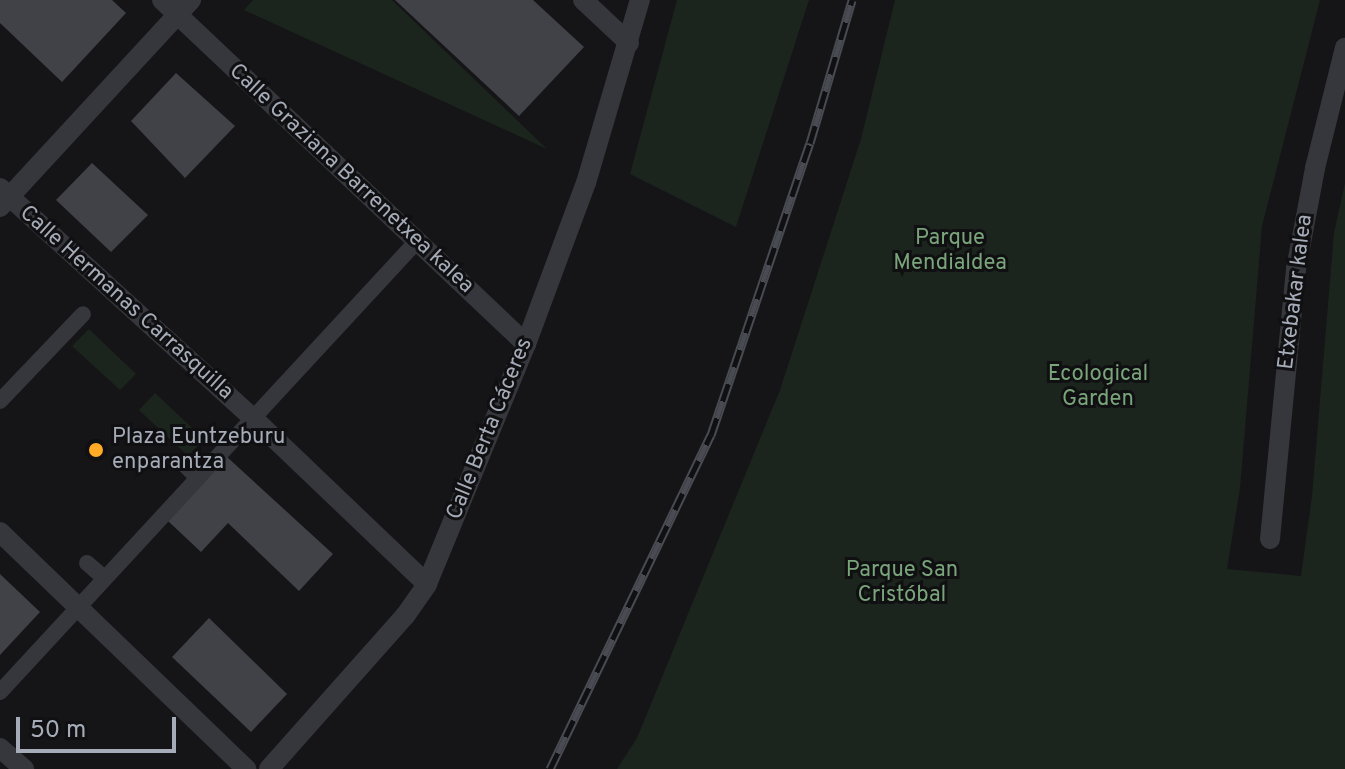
<!DOCTYPE html>
<meta charset="utf-8">
<style>
body{margin:0}
#map{position:relative;width:1345px;height:769px;overflow:hidden;background:#151517;font-family:Overpass,sans-serif}
div>[style]{position:absolute}
.green>*{inset:0;background:#1c251d}
.building>*{inset:0;background:#414247}
.pedestrian>*{height:16px;margin:-8px;padding:0 8px;transform-origin:8px;border-radius:8px;background:#35373c}
.minor>*{height:20px;margin:-10px;padding:0 10px;transform-origin:10px;border-radius:10px;background:#35373c}
.rail>*{height:9px;margin-top:-4.5px;transform-origin:0;background:repeating-linear-gradient(90deg,#101012 0 18px,#484b52 0 36px);box-sizing:border-box;border-block:2px solid #484b52}
.dots>*{width:22px;height:22px;translate:-50% -50%;box-sizing:border-box;border:4px solid #101012;border-radius:50%}
span{translate:-50% -50%;white-space:nowrap;text-align:center;line-height:1.15;-webkit-text-stroke:6px #101012;paint-order:stroke}
.street-label{font-size:22px;color:#a5acb8}
.park-label{font-size:22px;color:#7aa57b}
.poi-label{font-size:22px;color:#a5acb8}
.left{translate:0 -50%;text-align:left}
.scale{position:absolute;left:16px;top:717px;width:160px;height:36px;box-sizing:border-box;border:4px solid #a5acb8;border-top:0;padding-left:10px;font-size:24px;line-height:28px;white-space:nowrap;color:#a5acb8;-webkit-text-stroke:6px #101012;paint-order:stroke}
</style>
<div id="map">
<div class="green">
<div style="clip-path:polygon(253px 0,392px 0,547px 149px,244px 10px)"></div>
<div style="clip-path:polygon(677px 0,809px 0,736px 227px,630px 174px)"></div>
<div style="clip-path:polygon(895px 0,1320px 0,1262px 226px,1240px 488px,1227px 569px,1301px 576px,1312px 496px,1334px 233px,1345px 183px,1345px 769px,617px 769px,637px 738px,780px 390px,861px 139px)"></div>
<div style="clip-path:polygon(89px 329px,136px 374px,120px 390px,72px 346px)"></div>
<div style="clip-path:polygon(155px 393px,204px 439px,188px 456px,139px 410px)"></div>
</div>
<div class="building">
<div style="clip-path:polygon(0 0,112px 0,126px 13px,62px 82px,0 23px)"></div>
<div style="clip-path:polygon(395px 0,533px 0,584px 47px,519px 116px)"></div>
<div style="clip-path:polygon(176px 73px,235px 126px,185px 178px,131px 121px)"></div>
<div style="clip-path:polygon(92px 163px,148px 215px,111px 252px,56px 200px)"></div>
<div style="clip-path:polygon(227px 457px,333px 554px,299px 591px,228px 523px,201px 552px,168px 521px)"></div>
<div style="clip-path:polygon(0 574px,40px 612px,0 655px)"></div>
<div style="clip-path:polygon(209px 618px,287px 694px,251px 732px,172px 657px)"></div>
</div>
<div class="pedestrian">
<div style="left:0;top:401px;width:120px;rotate:-46.3deg"></div>
<div style="left:182px;top:462px;width:21px;rotate:45deg"></div>
<div style="left:87px;top:563px;width:23px;rotate:41deg"></div>
<div style="left:0;top:692px;width:614px;rotate:-47.24deg"></div>
</div>
<div class="minor">
<div style="left:162px;top:0;width:501px;rotate:43.38deg"></div>
<div style="left:583px;top:0;width:63px;rotate:43.1deg"></div>
<div style="left:0;top:188px;width:342px;rotate:42.3deg"></div>
<div style="left:253px;top:418px;width:240px;rotate:43.7deg"></div>
<div style="left:0;top:207px;width:282px;rotate:-47.3deg"></div>
<div style="left:0;top:532px;width:342px;rotate:43.9deg"></div>
<div style="left:1270px;top:539px;width:271px;rotate:-84.5deg"></div>
<div style="left:1296px;top:269px;width:103px;rotate:-79.3deg"></div>
<div style="left:1315px;top:168px;width:124px;rotate:-76deg"></div>
<div style="left:0;top:748px;width:32px;rotate:41deg"></div>
<div style="left:269px;top:769px;width:205px;rotate:-48.4deg"></div>
<div style="left:405px;top:616px;width:39px;rotate:-55deg"></div>
<div style="left:427px;top:584px;width:260px;rotate:-67.6deg"></div>
<div style="left:526px;top:344px;width:172px;rotate:-69.6deg"></div>
<div style="left:586px;top:183px;width:191px;rotate:-73.6deg"></div>
</div>
<div class="rail">
<div style="left:550px;top:769px;width:371px;rotate:-64.3deg"></div>
<div style="left:711px;top:435px;width:308px;rotate:-71.3deg"></div>
<div style="left:810px;top:143px;width:149px;rotate:-73.6deg"></div>
</div>
<div class="dots">
<div style="left:96px;top:450px;background:#ffab25"></div>
</div>
<div class="street-label">
<span style="left:351px;top:179px;rotate:43deg">Calle Graziana Barrenetxea kalea</span>
<span style="left:1296px;top:292px;rotate:-83deg">Etxebakar kalea</span>
<span style="left:126px;top:303px;rotate:42deg">Calle Hermanas Carrasquilla</span>
<span style="left:490px;top:429px;rotate:-68deg">Calle Berta Cáceres</span>
</div>
<div class="park-label">
<span style="left:950px;top:251px">Parque<br>Mendialdea</span>
<span style="left:1098px;top:387px">Ecological<br>Garden</span>
<span style="left:902px;top:583px">Parque San<br>Cristóbal</span>
</div>
<div class="poi-label">
<span class="left" style="left:112px;top:450px">Plaza Euntzeburu<br>enparantza</span>
</div>
<div class="scale">50 m</div>
</div>
